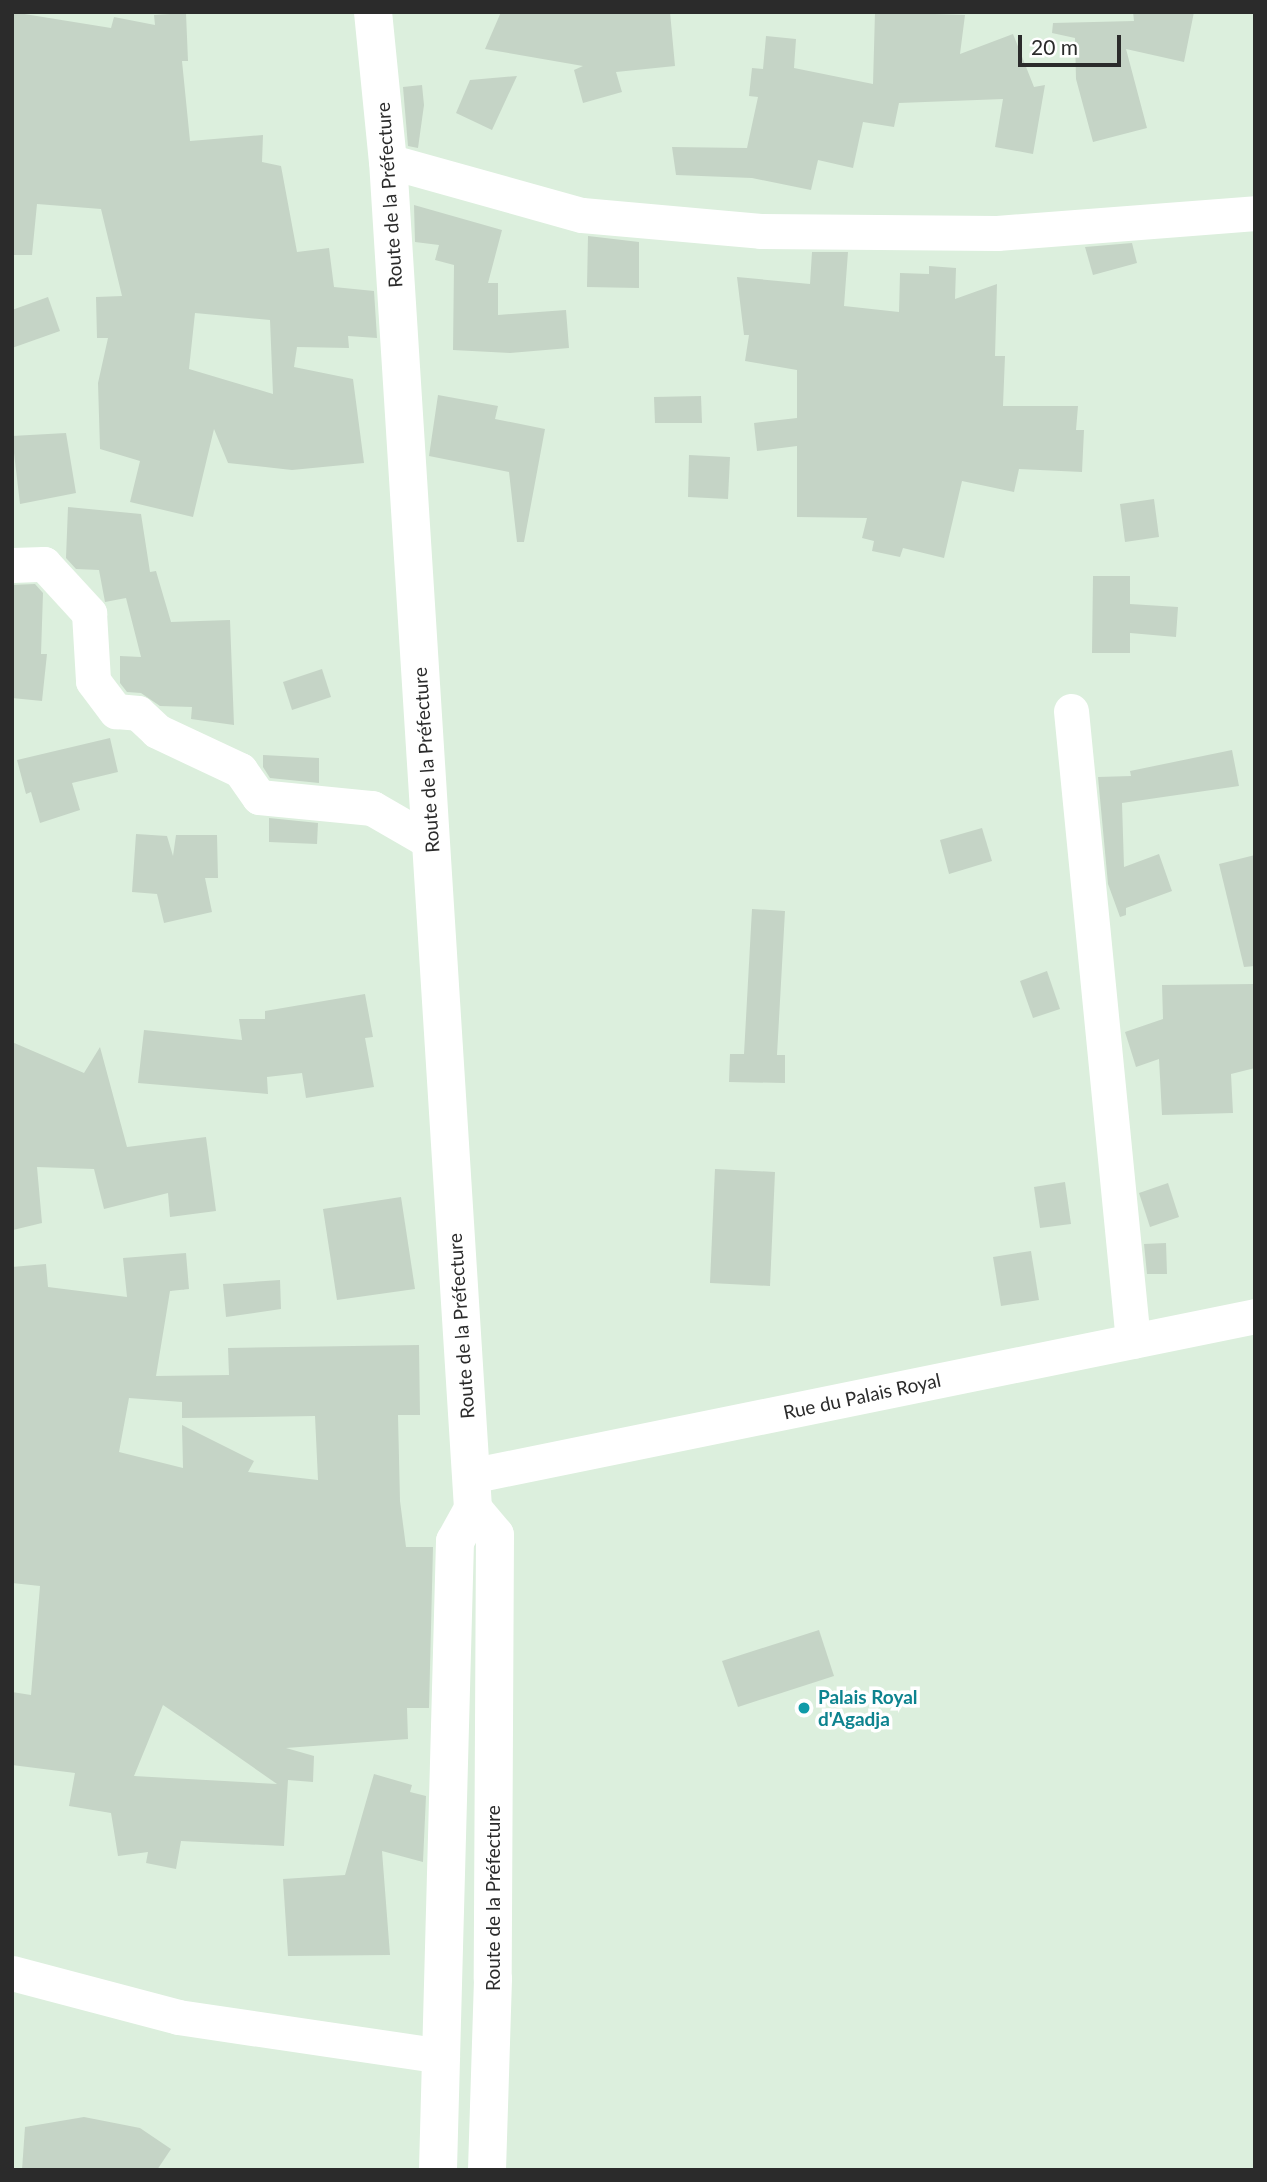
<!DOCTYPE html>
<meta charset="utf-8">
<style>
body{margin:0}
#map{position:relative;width:1267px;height:2182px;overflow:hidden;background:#dcefdd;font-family:Lato,sans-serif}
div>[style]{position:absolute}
.building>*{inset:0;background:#c5d4c6}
.minor>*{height:35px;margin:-17.5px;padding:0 17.5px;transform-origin:17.5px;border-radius:17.5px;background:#fff}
.tertiary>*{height:38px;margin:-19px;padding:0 19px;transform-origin:19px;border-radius:19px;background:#fff}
.dots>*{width:19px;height:19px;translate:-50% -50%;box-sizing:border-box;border:4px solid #fff;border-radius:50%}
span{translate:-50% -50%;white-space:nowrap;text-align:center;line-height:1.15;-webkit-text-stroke:7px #fff;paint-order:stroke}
.street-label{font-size:19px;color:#2b2b2b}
.culture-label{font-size:19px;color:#0d838f;font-weight:700}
.left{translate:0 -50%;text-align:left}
.frame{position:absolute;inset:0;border:14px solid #2b2b2b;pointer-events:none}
.scale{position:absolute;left:1018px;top:35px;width:103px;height:32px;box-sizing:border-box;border:4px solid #2b2b2b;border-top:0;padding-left:9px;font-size:21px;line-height:24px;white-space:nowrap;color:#2b2b2b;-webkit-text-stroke:5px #fff;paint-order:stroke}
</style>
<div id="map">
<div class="building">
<div style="clip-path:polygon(evenodd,12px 12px,111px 28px,114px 17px,155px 25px,154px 15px,186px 13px,188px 61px,182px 61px,190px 141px,263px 135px,262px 162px,281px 166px,297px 252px,329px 248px,334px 287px,374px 291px,377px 338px,348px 336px,349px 348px,297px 347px,294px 367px,353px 379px,364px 463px,292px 470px,228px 463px,214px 429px,193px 517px,130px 502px,140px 461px,100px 449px,98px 383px,108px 338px,97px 338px,96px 297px,122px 296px,101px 209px,37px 204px,32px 255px,12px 255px,12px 12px,195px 313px,270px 320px,273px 394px,189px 369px,195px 313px)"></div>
<div style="clip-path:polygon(501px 12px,670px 12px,675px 66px,616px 72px,622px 92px,583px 103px,574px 70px,583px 66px,485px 49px)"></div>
<div style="clip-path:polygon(875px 12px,965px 15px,960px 54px,1013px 34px,1034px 87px,1045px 85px,1033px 154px,995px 147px,1003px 99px,899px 103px,894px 127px,863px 122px,853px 168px,818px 160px,811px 190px,752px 178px,676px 175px,672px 147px,747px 148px,758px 97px,749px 96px,752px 68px,763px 69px,766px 36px,796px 39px,794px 68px,873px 84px)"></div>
<div style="clip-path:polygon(1133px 12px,1194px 12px,1184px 62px,1126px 49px,1147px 128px,1093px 142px,1076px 79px,1075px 38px,1052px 33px,1053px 23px,1134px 21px)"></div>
<div style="clip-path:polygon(517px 76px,492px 130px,456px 113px,470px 80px)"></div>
<div style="clip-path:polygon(422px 85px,424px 105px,418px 148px,408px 146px,403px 87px)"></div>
<div style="clip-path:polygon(414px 205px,502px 230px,488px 283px,498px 283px,498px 315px,566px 310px,569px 348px,510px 353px,453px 350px,454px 265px,435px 260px,439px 245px,415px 242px)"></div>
<div style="clip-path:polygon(588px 236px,639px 242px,639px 288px,587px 287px)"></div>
<div style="clip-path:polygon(1132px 243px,1137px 263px,1093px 275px,1085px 247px)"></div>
<div style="clip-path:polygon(812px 252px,848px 252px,844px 306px,899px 312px,900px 273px,929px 274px,929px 266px,956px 268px,955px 299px,997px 284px,995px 356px,1005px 356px,1003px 406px,1078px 406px,1076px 430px,1084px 430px,1082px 472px,1019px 469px,1014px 492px,962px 481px,944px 558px,903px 548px,900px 557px,872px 551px,874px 541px,862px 538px,867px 518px,797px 517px,797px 446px,757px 451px,754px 423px,797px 418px,797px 370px,745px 361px,749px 335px,744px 335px,737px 277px,810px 284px)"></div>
<div style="clip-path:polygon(48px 297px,60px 331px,12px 348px,12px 310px)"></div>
<div style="clip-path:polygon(438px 395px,498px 406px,495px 419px,545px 429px,524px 542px,517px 542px,509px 472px,429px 456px)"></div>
<div style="clip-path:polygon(701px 396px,702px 423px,655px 423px,654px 397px)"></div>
<div style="clip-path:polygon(66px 433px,76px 493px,20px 504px,12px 436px)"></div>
<div style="clip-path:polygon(689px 455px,730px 457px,728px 499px,688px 497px)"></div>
<div style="clip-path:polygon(1154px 499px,1159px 537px,1125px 542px,1120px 504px)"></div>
<div style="clip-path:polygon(68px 507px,141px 514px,150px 572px,156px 571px,171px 622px,230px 620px,234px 725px,191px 719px,192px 707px,160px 706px,141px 693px,127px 692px,120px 683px,120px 656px,141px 657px,126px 598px,105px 602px,99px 570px,76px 569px,66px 558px)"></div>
<div style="clip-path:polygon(1093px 576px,1130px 576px,1130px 604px,1178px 607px,1176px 637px,1130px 633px,1130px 653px,1092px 653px)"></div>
<div style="clip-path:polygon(35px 584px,43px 593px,41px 654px,47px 654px,42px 701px,12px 698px,12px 585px)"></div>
<div style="clip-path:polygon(322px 669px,331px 697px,292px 710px,283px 682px)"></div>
<div style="clip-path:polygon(110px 738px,118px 772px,72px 783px,80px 810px,40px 823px,31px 792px,26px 794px,17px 760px)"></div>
<div style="clip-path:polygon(1232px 750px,1239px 786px,1122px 803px,1124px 867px,1159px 854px,1172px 891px,1126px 908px,1126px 915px,1120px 917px,1108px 884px,1098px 777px,1131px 776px,1130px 771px)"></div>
<div style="clip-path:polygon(263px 755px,319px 758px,319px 783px,270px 778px,263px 767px)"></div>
<div style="clip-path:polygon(269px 818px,318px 823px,317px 844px,269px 842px)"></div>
<div style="clip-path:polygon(982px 828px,992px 861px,949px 874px,940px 840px)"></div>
<div style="clip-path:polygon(136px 834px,167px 836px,173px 856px,176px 835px,217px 835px,218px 878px,205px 878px,212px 912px,164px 923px,157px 894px,132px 892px)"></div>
<div style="clip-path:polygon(1255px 855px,1255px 966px,1244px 967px,1219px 864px)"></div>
<div style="clip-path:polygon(752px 909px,785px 911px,777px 1055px,785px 1055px,785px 1083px,729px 1082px,730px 1054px,744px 1054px)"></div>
<div style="clip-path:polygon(1047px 971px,1060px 1009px,1033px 1018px,1020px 981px)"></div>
<div style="clip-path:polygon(1255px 984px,1255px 1068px,1231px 1074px,1233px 1113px,1162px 1115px,1159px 1059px,1136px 1067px,1125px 1032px,1163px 1019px,1162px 985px)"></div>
<div style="clip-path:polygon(365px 994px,373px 1037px,365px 1038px,374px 1087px,306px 1098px,302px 1073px,267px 1077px,268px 1094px,138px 1083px,144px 1030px,242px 1040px,239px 1019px,265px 1019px,265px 1011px)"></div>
<div style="clip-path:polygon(12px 1042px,84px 1073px,100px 1047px,127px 1147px,206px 1137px,216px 1211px,170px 1217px,168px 1193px,104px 1209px,94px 1169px,37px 1167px,42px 1223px,13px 1230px)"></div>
<div style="clip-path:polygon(715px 1169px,775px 1172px,770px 1286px,710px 1283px)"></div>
<div style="clip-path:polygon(1065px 1182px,1071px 1224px,1040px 1228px,1034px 1187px)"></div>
<div style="clip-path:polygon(1168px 1183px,1179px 1217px,1150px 1227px,1139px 1193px)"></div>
<div style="clip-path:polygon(401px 1197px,415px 1289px,337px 1300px,323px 1209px)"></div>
<div style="clip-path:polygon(1166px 1243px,1167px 1274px,1147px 1274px,1144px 1244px)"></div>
<div style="clip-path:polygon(1031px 1251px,1039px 1300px,1001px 1306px,993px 1257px)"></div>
<div style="clip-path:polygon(evenodd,186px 1253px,189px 1289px,170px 1291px,156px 1376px,229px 1375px,228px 1348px,419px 1345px,420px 1415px,398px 1415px,400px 1501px,406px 1547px,433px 1547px,429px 1708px,407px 1708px,408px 1739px,286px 1748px,314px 1756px,313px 1782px,288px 1780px,284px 1846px,181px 1841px,176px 1869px,146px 1863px,148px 1852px,118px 1856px,111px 1813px,69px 1806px,75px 1773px,12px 1765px,12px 1692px,31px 1695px,40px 1586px,12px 1583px,12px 1267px,46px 1264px,48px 1287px,127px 1297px,123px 1258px,186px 1253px,129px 1398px,182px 1402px,182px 1418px,315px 1416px,318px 1480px,248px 1472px,254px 1461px,182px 1425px,183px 1468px,119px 1452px,129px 1398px,186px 1253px,163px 1705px,194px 1726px,277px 1784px,134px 1776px,163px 1705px)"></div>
<div style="clip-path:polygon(280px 1280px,281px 1309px,226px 1317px,223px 1284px)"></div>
<div style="clip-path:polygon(819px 1630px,834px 1676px,738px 1707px,722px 1661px)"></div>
<div style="clip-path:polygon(374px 1774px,412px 1785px,410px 1792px,426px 1796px,423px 1862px,382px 1851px,390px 1955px,288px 1956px,283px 1879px,345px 1875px)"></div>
<div style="clip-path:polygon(84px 2117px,140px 2128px,171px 2149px,157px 2170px,22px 2170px,25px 2127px)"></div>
</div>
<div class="minor">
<div style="left:388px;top:161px;width:201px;rotate:15.6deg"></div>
<div style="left:582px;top:215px;width:179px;rotate:5.1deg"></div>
<div style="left:760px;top:231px;width:237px;rotate:0.5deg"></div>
<div style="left:997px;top:233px;width:259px;rotate:-4.4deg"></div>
<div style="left:12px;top:565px;width:32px;rotate:-2deg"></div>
<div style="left:44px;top:564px;width:67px;rotate:47.4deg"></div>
<div style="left:89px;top:613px;width:68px;rotate:86.6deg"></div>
<div style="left:93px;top:681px;width:38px;rotate:53deg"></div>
<div style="left:116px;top:711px;width:22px;rotate:5deg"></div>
<div style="left:138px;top:713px;width:26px;rotate:43deg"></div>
<div style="left:157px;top:731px;width:92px;rotate:25.2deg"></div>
<div style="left:240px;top:770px;width:33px;rotate:55deg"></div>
<div style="left:259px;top:797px;width:114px;rotate:5.6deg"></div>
<div style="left:372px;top:808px;width:68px;rotate:30deg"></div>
<div style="left:1071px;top:711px;width:633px;rotate:84.38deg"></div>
<div style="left:470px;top:1476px;width:801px;rotate:-11.52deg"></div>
<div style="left:12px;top:1973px;width:172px;rotate:14.8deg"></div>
<div style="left:178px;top:2017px;width:267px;rotate:8.4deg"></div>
</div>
<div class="tertiary">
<div style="left:373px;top:12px;width:150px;rotate:84.3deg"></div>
<div style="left:388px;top:161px;width:1351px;rotate:86.39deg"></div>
<div style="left:473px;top:1509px;width:37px;rotate:119deg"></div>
<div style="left:455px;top:1541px;width:629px;rotate:91.55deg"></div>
<div style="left:473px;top:1509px;width:34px;rotate:50deg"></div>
<div style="left:495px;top:1535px;width:444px;rotate:90.3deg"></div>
<div style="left:493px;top:1979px;width:191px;rotate:91.8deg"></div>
</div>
<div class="dots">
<div style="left:804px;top:1708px;background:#0f9aa8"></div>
</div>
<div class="street-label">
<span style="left:389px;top:195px;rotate:-94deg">Route de la Préfecture</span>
<span style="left:426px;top:760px;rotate:-94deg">Route de la Préfecture</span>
<span style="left:461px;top:1326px;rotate:-94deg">Route de la Préfecture</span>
<span style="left:862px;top:1396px;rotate:-12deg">Rue du Palais Royal</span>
<span style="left:493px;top:1898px;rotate:-90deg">Route de la Préfecture</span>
</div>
<div class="culture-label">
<span class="left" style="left:818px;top:1708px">Palais Royal<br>d'Agadja</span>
</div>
<div class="frame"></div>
<div class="scale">20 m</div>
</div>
